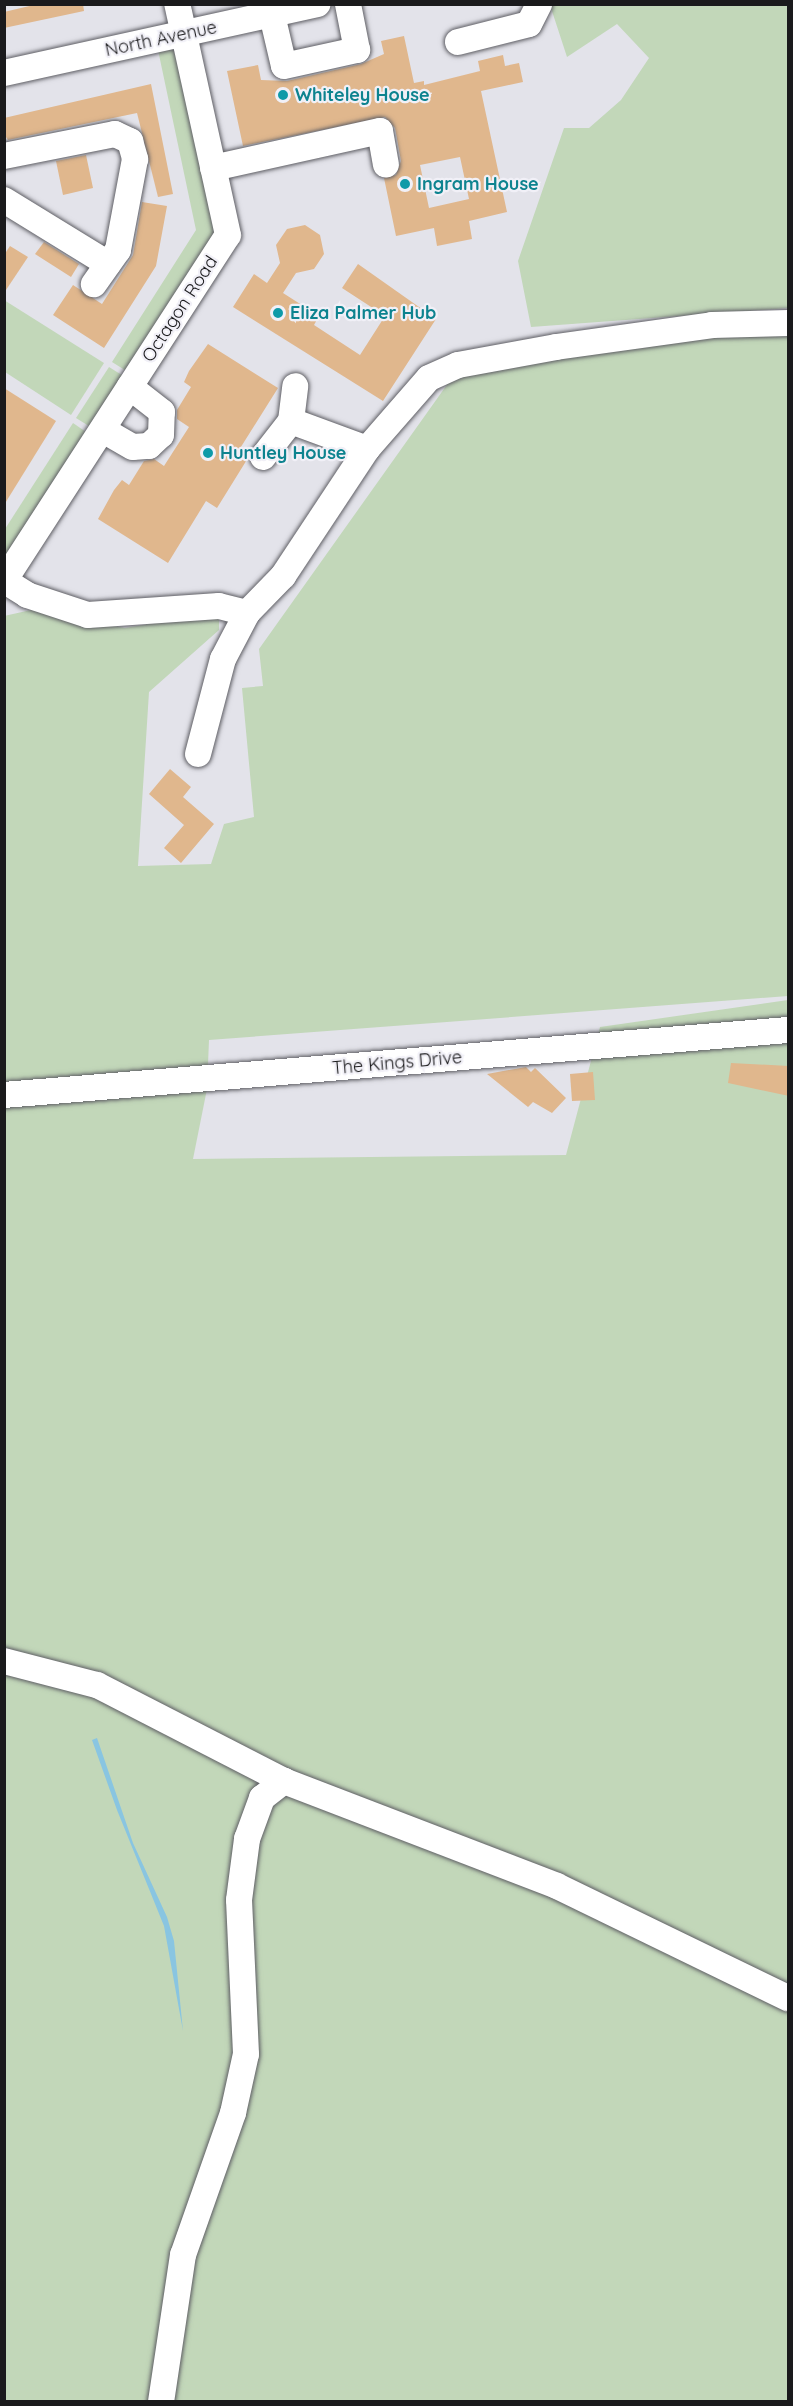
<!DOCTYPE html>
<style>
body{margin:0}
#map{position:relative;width:793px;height:2406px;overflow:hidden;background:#e3e3ea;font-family:Quicksand,sans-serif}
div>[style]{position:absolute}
.green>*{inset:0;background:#c2d7b9}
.water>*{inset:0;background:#89c5e1}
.building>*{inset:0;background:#e0b78d}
.roads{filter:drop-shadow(0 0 2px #5e5e64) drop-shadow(0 0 2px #5e5e64)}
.minor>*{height:26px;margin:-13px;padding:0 13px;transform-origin:13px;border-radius:13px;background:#fff}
.dots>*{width:16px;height:16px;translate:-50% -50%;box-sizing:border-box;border:3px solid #f1f0f7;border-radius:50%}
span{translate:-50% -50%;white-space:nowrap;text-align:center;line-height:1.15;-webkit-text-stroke:4.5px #f1f0f7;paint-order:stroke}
.street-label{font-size:18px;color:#1a1a1c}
.culture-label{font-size:18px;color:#0d838f;font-weight:700}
.left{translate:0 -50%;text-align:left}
.frame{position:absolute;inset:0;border:6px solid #1a1a1c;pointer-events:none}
</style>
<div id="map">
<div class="green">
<div style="clip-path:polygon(550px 5px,788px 5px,788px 308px,531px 327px,518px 261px,564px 128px,589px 128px,621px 100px,649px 58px,617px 24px,567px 57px)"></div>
<div style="clip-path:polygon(173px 47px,218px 232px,128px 372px,112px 362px,196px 230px,158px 50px)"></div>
<div style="clip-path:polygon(4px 300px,104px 363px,71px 415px,5px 372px)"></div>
<div style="clip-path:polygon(788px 333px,788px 996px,209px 1040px,207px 1089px,193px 1159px,566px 1155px,600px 1027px,788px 1000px,788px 2401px,5px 2401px,4px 616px,31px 610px,125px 628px,208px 614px,219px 618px,219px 630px,149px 692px,138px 866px,211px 864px,224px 824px,254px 817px,242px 688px,263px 686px,259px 649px,456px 372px,705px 336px)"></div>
<div style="clip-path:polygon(109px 367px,125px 377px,92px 428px,76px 418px)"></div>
<div style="clip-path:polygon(73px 423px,89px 434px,5px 567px,5px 529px)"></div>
</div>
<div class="water">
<div style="clip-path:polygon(97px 1738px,133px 1843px,167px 1917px,174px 1941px,183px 2031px,164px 1926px,117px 1810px,92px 1740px)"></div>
</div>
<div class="building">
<div style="clip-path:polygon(38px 4px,83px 4px,84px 11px,4px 28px,4px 12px)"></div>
<div style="clip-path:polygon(evenodd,404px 36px,414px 83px,424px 81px,424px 85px,480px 71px,478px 61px,503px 55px,505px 66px,519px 63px,523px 82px,481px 91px,507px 212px,469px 221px,472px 239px,437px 246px,434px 228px,396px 236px,384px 178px,396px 175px,401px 161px,395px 128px,385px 117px,243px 146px,227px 71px,258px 65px,261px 80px,287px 81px,361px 64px,384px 54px,381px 41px,404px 36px,460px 157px,469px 199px,429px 208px,420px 165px,460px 157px)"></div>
<div style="clip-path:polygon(151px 84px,173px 194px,158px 197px,137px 113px,8px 140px,4px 134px,4px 118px)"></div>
<div style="clip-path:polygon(86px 155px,93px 188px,63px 195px,56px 161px)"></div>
<div style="clip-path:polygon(142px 202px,167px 206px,156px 266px,104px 348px,53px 315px,73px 285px,102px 304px,133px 255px)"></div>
<div style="clip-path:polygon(305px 225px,320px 235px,324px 254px,314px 269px,296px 273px,283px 293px,319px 316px,314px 325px,360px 355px,385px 316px,342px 288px,358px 264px,436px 319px,383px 401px,233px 307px,254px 274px,267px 283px,280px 263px,276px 245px,287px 229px)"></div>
<div style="clip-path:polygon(44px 242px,79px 264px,71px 277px,35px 254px)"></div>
<div style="clip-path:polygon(10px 246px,28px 257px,4px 293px,4px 255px)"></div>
<div style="clip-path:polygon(208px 344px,278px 388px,239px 450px,248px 458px,217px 508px,206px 501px,168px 563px,98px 519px,114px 490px,122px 480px,129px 485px,144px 461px,154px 459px,164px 466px,189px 427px,177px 419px,177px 410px,191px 387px,184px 382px,189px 371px)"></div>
<div style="clip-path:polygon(4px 388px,56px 421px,4px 505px)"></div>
<div style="clip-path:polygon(170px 769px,191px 787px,183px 797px,214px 824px,181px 863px,164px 848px,184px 825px,149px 794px)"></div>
<div style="clip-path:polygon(731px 1063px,789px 1066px,789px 1096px,728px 1083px)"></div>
<div style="clip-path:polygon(526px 1067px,531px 1072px,535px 1068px,566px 1098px,552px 1113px,533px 1102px,528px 1107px,487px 1074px)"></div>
<div style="clip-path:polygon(593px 1072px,595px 1100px,572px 1101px,570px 1074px)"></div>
</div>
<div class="roads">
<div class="minor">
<div style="left:272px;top:15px;width:52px;rotate:76.8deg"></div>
<div style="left:284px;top:66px;width:75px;rotate:-12.4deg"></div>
<div style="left:357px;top:50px;width:47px;rotate:-101.1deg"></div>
<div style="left:458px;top:42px;width:73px;rotate:-14.2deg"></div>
<div style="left:529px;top:24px;width:22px;rotate:-63deg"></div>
<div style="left:4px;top:73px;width:321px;rotate:-12.4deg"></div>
<div style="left:4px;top:156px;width:113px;rotate:-11.2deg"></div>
<div style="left:115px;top:134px;width:17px;rotate:25deg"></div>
<div style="left:130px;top:141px;width:19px;rotate:74deg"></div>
<div style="left:135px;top:159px;width:93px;rotate:100.6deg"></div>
<div style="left:118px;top:250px;width:42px;rotate:125.2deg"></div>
<div style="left:213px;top:168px;width:171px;rotate:-12.5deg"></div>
<div style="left:380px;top:131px;width:34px;rotate:80deg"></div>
<div style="left:4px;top:200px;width:122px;rotate:31.6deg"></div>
<div style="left:291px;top:421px;width:81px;rotate:20.2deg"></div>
<div style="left:103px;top:430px;width:34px;rotate:30deg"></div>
<div style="left:133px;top:447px;width:16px;rotate:-4deg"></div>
<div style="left:149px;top:446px;width:16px;rotate:-43deg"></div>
<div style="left:161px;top:435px;width:23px;rotate:-88deg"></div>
<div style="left:162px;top:412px;width:41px;rotate:-142deg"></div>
<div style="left:263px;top:457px;width:46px;rotate:-52.1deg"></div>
<div style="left:291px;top:421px;width:35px;rotate:-83deg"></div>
<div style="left:4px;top:581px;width:412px;rotate:-57.1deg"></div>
<div style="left:228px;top:235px;width:237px;rotate:-102.4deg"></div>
<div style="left:5px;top:581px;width:26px;rotate:32deg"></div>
<div style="left:27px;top:595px;width:64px;rotate:18.2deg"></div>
<div style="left:88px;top:615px;width:131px;rotate:-3.9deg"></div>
<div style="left:219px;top:606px;width:29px;rotate:14deg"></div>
<div style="left:198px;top:754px;width:98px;rotate:-75.3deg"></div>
<div style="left:223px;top:659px;width:52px;rotate:-62.4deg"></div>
<div style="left:247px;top:613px;width:52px;rotate:-45.8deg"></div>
<div style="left:283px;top:576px;width:152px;rotate:-56.5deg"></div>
<div style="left:367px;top:449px;width:94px;rotate:-48.9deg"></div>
<div style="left:429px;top:378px;width:32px;rotate:-24deg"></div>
<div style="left:458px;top:365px;width:100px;rotate:-10.4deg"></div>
<div style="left:556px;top:347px;width:158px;rotate:-8deg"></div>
<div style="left:712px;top:325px;width:76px;rotate:-1.5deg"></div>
<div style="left:4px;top:1095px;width:787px;rotate:-4.74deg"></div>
<div style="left:4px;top:1661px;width:96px;rotate:14.5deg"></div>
<div style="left:97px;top:1685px;width:210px;rotate:27.2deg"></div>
<div style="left:284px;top:1781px;width:292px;rotate:21deg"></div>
<div style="left:557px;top:1886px;width:257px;rotate:25.9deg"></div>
<div style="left:161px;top:2402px;width:149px;rotate:-81.5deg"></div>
<div style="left:183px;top:2255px;width:151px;rotate:-70.6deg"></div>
<div style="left:233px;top:2113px;width:60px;rotate:-77.6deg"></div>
<div style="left:246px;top:2054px;width:154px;rotate:-92.6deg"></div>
<div style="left:239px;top:1900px;width:62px;rotate:-82.5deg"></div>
<div style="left:247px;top:1839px;width:44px;rotate:-69.9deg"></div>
<div style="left:262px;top:1798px;width:28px;rotate:-38deg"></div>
</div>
</div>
<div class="dots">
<div style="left:283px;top:95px;background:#0f9aa8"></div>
<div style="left:405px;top:184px;background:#0f9aa8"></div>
<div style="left:278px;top:313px;background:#0f9aa8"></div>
<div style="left:208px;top:453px;background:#0f9aa8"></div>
</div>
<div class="street-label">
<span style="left:161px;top:39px;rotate:-12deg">North Avenue</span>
<span style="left:180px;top:309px;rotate:-57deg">Octagon Road</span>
<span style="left:397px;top:1063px;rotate:-5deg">The Kings Drive</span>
</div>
<div class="culture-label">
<span class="left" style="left:295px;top:95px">Whiteley House</span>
<span class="left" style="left:417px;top:184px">Ingram House</span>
<span class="left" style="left:290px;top:313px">Eliza Palmer Hub</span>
<span class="left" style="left:220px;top:453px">Huntley House</span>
</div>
<div class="frame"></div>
</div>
